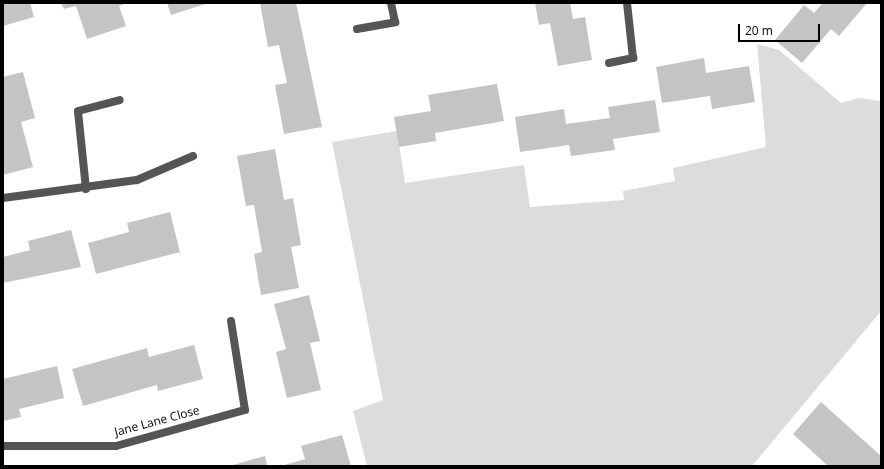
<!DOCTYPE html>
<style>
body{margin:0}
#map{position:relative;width:884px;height:469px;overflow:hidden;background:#fff;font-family:"Open Sans",sans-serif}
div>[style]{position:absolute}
.green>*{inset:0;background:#dcdcdc}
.building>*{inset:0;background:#c4c4c4}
.service>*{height:8px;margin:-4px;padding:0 4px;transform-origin:4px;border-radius:4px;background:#555}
.minor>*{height:8px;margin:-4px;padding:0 4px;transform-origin:4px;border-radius:4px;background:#555}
span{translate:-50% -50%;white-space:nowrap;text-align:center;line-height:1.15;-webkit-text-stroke:4px #fff;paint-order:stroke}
.street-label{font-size:12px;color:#000}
.frame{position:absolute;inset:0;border:4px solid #000;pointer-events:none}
.scale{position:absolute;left:738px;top:24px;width:82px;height:18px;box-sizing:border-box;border:2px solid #000;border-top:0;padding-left:5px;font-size:12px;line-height:14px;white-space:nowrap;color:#000;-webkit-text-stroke:3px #fff;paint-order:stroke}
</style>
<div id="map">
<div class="green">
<div style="clip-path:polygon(757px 44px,779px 50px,841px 103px,858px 98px,881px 101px,881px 311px,752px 466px,367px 466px,353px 411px,383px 400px,332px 142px,397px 131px,405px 183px,524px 165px,530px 207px,624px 200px,623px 191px,675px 181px,673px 168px,766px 147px)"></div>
</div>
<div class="building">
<div style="clip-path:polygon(3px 3px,30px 3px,34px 17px,3px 26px)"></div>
<div style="clip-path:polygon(61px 3px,126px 3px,119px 6px,126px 26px,87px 39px,76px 6px,64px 9px)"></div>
<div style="clip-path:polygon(167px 3px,208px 3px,171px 15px)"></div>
<div style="clip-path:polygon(260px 3px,296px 3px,322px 127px,284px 134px,275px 85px,287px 83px,279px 45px,268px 47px)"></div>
<div style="clip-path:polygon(535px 3px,570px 3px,573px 19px,585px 17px,592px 60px,558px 66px,550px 23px,539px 25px)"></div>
<div style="clip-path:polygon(823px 3px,867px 3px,839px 36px,831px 29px,802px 63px,775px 40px,804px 5px,814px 13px)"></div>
<div style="clip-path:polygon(704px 58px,706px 73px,749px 66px,755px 102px,712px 109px,710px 96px,662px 103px,656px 67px)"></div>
<div style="clip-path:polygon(23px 72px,35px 118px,21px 122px,33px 167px,3px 175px,3px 77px)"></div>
<div style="clip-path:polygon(497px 84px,504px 121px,435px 133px,436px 141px,399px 147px,394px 117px,431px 111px,428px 95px)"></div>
<div style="clip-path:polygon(655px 100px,660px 132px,613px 139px,615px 150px,571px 156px,569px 145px,520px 152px,515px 117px,564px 109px,566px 124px,610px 118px,608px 107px)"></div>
<div style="clip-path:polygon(275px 149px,284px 200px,293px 198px,301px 245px,291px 247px,299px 288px,261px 295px,254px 254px,262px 252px,254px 205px,246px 206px,237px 156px)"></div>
<div style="clip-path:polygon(170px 212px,180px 252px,96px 274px,88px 243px,129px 232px,127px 223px)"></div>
<div style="clip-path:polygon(71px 230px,81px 267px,3px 283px,3px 257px,30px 250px,28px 241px)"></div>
<div style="clip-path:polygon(309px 295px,320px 341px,310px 343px,321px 390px,287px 398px,276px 352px,286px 349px,274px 304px)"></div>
<div style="clip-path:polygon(194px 345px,203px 379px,158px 391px,157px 385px,83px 406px,72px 369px,147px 348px,149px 357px)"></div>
<div style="clip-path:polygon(57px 366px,64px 398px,19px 409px,21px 417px,3px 421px,3px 379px)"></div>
<div style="clip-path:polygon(821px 402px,881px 456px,881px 466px,828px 466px,793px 434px)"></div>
<div style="clip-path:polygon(342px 435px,351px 466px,281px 466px,305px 459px,301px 446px)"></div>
<div style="clip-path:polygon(265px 456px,267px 466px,229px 466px)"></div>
</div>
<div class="service">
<div style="left:231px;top:321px;width:90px;rotate:81.1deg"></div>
</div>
<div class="minor">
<div style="left:357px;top:29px;width:39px;rotate:-10deg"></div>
<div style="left:395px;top:22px;width:19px;rotate:-102deg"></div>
<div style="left:609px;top:63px;width:25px;rotate:-12deg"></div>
<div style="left:633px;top:58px;width:55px;rotate:-96.2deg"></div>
<div style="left:86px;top:189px;width:78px;rotate:-95.9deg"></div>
<div style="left:78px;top:111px;width:43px;rotate:-14.7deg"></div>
<div style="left:3px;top:198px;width:135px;rotate:-7.7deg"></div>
<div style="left:137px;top:180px;width:61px;rotate:-23.2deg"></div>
<div style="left:3px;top:446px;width:113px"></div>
<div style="left:116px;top:446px;width:134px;rotate:-15.6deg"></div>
</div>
<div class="street-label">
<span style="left:157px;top:421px;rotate:-15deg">Jane Lane Close</span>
</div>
<div class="frame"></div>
<div class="scale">20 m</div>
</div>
